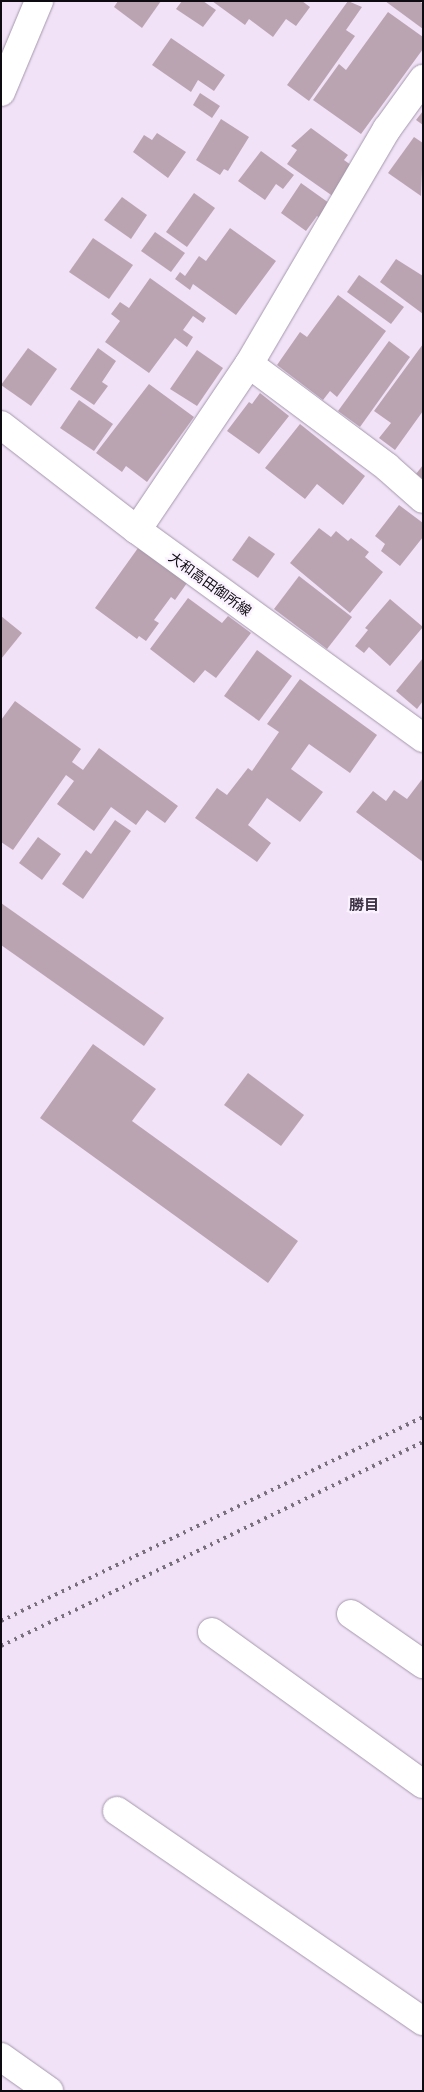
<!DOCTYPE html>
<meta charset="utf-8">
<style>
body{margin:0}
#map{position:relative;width:424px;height:2092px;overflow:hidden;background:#f1e2f8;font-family:Raleway,"Noto Sans JP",sans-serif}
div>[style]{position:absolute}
.building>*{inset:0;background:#bba4b1}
.roads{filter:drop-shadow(0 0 1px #a497ab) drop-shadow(0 0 1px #a497ab)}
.minor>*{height:28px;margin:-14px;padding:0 14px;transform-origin:14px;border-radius:14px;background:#fff}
.secondary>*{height:28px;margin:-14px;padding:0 14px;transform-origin:14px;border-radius:14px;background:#fff}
.rail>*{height:4px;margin-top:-2px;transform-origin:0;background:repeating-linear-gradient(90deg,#79707e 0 2.5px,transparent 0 7.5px)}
span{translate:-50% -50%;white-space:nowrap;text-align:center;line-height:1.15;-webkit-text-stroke:4.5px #fbf2ff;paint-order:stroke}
.street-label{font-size:14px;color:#0e0a11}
.neighbourhood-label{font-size:15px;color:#3e3344;font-weight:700}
.frame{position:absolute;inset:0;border:2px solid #0e0a11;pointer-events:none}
</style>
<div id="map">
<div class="building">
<div style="clip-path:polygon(118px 1px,161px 1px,142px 28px,114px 7px)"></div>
<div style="clip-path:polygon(182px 1px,203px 1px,216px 10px,203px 27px,176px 9px)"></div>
<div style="clip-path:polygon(212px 1px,302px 1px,310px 7px,296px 26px,286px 19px,273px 37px,249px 19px,245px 25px)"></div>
<div style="clip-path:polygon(348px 1px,362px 7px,346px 30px,355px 36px,309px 101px,287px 85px)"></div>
<div style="clip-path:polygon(385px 1px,419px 1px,423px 4px,423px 29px)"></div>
<div style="clip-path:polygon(388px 12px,423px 37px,423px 49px,361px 134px,313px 100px,339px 64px,346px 70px)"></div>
<div style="clip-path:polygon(171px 38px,225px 75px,214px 91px,198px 80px,191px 92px,152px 65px)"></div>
<div style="clip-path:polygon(200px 93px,220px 106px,212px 118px,193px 105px)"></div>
<div style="clip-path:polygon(423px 111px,423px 125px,416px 120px)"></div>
<div style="clip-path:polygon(221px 119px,249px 137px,228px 171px,224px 169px,220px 175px,196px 160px)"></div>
<div style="clip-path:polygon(311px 128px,348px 155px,344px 160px,355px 168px,334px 197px,287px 164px,297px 150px,291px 146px)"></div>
<div style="clip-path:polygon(157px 133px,186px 152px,168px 178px,133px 152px,144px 135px,152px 140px)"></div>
<div style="clip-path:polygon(414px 137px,423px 143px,421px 196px,388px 173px)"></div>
<div style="clip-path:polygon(261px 151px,294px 175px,283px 189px,276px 184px,265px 200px,238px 181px)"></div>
<div style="clip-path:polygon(301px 183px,336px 208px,326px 223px,317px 216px,306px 231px,281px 213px)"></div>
<div style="clip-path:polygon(194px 193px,215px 208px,187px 247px,166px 232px)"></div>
<div style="clip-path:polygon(122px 197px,147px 215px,131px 239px,104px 220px)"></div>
<div style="clip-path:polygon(230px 228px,276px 261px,236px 315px,193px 284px,190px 290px,175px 279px,180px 272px,185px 276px,199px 256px,206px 261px)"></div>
<div style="clip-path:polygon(155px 232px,185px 253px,171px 272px,141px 251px)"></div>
<div style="clip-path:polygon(93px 238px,133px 265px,109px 299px,69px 272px)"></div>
<div style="clip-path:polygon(396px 259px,423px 276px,423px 314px,380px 282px)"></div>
<div style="clip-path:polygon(359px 275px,404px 307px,391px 324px,347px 292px)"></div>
<div style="clip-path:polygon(150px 278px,206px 318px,203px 323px,193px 316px,183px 330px,193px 337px,187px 347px,175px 338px,149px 373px,105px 342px,120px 321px,111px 314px,120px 302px,129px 308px)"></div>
<div style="clip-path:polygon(338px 295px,386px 331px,337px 397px,330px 391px,323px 400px,277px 365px,300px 332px,307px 337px)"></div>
<div style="clip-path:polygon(389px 341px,410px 357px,360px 427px,338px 411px)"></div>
<div style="clip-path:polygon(423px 344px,423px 411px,395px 450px,379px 438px,391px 423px,374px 411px)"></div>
<div style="clip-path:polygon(28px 348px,57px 369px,31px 406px,1px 385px)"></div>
<div style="clip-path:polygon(98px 348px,116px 361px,102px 382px,108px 386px,94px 405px,70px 389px)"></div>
<div style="clip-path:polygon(197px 350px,223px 368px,197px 406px,170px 389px)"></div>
<div style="clip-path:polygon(149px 384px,194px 417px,147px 482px,126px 466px,122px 472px,96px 453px)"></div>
<div style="clip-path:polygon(260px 393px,289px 416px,259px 454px,227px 431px,249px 402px,252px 404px)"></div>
<div style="clip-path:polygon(79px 400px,113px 424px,94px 451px,60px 428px)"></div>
<div style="clip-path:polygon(300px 424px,365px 476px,343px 505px,317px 484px,305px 499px,265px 468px)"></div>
<div style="clip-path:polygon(423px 465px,423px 479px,416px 474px)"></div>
<div style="clip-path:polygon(399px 505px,423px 523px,423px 537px,400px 566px,381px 551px,385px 544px,375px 536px)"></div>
<div style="clip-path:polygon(319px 528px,331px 537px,336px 531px,348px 541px,351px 538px,369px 552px,365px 557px,383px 572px,350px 613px,290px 563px)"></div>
<div style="clip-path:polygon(249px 536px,275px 554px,258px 578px,232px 560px)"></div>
<div style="clip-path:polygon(138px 548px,187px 583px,175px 600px,171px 597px,154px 620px,159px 623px,146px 641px,139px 636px,137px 639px,95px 608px)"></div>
<div style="clip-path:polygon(299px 576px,352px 617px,327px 649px,274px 609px)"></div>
<div style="clip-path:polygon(188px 598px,222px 623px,228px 616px,251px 633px,216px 678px,205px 670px,194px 683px,150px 649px)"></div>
<div style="clip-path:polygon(390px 599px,423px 627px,390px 666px,369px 647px,364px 653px,355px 646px,368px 630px,365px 628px)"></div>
<div style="clip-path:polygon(1px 616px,22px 633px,1px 659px)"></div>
<div style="clip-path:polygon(257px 650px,292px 676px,259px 721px,224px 696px)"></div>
<div style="clip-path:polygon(423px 658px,423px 701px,417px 709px,396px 691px)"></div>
<div style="clip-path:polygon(300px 679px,377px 735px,350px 773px,309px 744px,291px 769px,323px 792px,300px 822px,267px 798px,248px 825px,271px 843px,257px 862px,195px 818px,217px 788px,227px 795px,248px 768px,252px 771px,279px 732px,267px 724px)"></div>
<div style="clip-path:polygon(15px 701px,81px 749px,72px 762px,83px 770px,99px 748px,178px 806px,165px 823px,147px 810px,136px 825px,111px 807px,94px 831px,57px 804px,74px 781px,66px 775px,13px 850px,1px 842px,1px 720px)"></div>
<div style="clip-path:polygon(423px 778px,423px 862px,356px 812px,373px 791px,386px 801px,394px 790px,407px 799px)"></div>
<div style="clip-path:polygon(115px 820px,131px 831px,83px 899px,62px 884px,86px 850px,91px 854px)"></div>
<div style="clip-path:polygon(38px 837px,61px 854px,42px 880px,19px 863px)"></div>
<div style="clip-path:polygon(1px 903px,164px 1018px,144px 1046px,1px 945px)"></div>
<div style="clip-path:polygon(93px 1044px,156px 1089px,132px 1121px,298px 1241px,268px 1283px,40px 1118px)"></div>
<div style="clip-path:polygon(248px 1073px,304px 1115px,281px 1146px,224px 1105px)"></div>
</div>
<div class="roads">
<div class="minor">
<div style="left:1px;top:92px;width:99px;rotate:-67.3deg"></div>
<div style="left:249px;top:364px;width:172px;rotate:36.7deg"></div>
<div style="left:387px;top:467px;width:48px;rotate:41.6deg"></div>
<div style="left:137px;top:530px;width:200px;rotate:-56deg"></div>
<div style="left:249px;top:364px;width:273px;rotate:-59.6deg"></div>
<div style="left:387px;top:129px;width:62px;rotate:-54.2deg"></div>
<div style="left:351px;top:1614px;width:88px;rotate:34.8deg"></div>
<div style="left:212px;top:1632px;width:260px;rotate:35.8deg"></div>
<div style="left:117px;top:1811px;width:371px;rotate:34.5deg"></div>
<div style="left:1px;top:2057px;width:59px;rotate:35.3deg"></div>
</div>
<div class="secondary">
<div style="left:1px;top:425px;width:172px;rotate:37.7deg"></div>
<div style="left:137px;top:530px;width:354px;rotate:36deg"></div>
</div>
</div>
<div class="rail">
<div style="left:1px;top:1621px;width:469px;rotate:-25.8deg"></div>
<div style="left:1px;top:1646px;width:469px;rotate:-25.8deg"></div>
</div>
<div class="street-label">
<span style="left:210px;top:584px;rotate:36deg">大和高田御所線</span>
</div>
<div class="neighbourhood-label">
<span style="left:364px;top:906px">勝目</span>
</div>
<div class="frame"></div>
</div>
